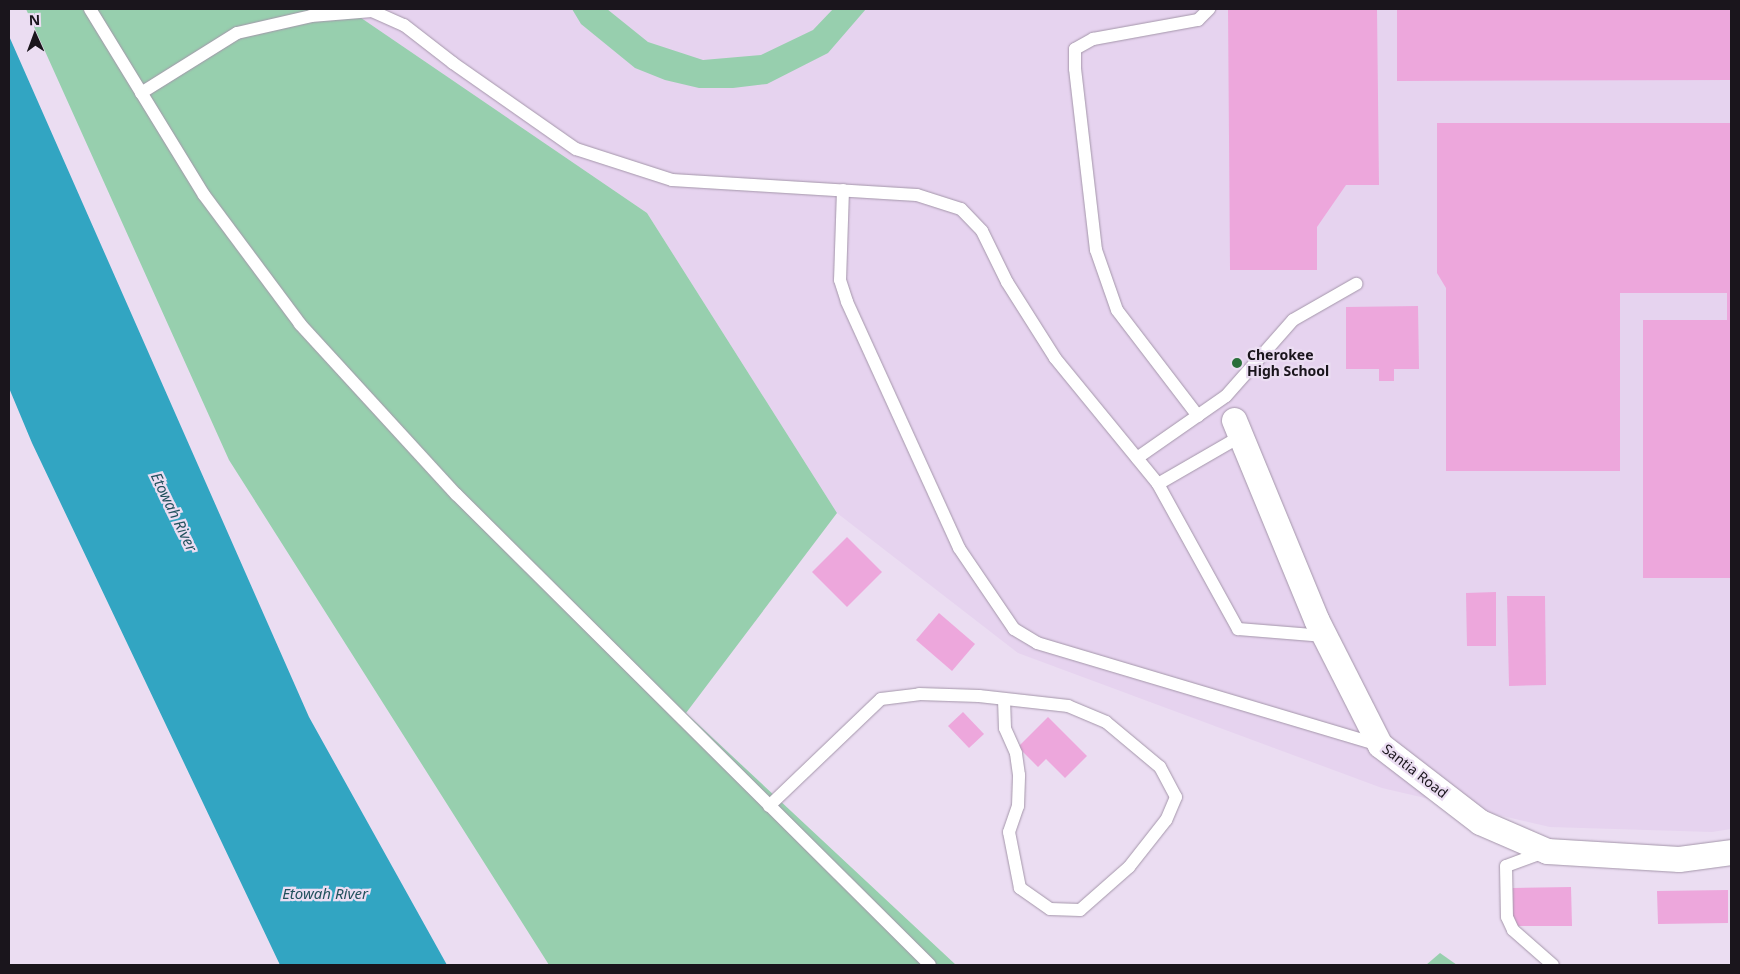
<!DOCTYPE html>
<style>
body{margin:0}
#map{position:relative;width:1740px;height:974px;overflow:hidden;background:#ebddf2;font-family:"Noto Sans",sans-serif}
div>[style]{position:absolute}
.built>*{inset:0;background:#e6d3ef}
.green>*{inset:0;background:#97cfae}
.water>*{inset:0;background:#32a5c2}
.building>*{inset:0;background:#eda7dc}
.roads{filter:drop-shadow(0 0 1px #a496aa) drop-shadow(0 0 1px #a496aa)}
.service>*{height:12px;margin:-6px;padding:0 6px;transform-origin:6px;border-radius:6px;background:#fff}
.minor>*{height:25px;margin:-12.5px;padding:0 12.5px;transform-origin:12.5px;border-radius:12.5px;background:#fff}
.dots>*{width:14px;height:14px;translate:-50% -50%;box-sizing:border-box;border:2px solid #ebddf2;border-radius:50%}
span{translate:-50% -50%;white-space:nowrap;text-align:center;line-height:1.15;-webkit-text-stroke:4.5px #ebddf2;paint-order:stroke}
.poi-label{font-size:14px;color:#1a151c;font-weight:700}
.left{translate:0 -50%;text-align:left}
.street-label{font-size:14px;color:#1a151c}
.water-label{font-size:15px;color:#22515d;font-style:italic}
.frame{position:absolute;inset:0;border:10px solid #1a151c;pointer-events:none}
.north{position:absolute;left:10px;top:10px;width:50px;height:50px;-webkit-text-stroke:4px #ebddf2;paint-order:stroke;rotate:358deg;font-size:14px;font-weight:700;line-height:20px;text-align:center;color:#1a151c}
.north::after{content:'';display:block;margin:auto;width:18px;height:22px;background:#1a151c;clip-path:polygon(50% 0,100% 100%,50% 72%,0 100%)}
</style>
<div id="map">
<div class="built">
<div style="clip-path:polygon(348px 9px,1731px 9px,1731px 829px,1712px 832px,1550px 827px,1382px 788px,1018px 653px,837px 513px,647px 213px)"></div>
</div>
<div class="green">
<div style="clip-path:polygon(26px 9px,348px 9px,647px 213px,837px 513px,686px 713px,956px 965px,549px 965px,229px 460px)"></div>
<div style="clip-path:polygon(572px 9px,607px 9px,648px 42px,703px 60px,761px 55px,813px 30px,833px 9px,866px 9px,828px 53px,767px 84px,733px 88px,699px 88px,665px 80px,635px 68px,581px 24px)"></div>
<div style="clip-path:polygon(1440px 953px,1457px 965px,1426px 965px)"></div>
</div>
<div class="water">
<div style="clip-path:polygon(9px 36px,309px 717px,447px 965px,280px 965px,32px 443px,9px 388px)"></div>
</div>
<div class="building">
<div style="clip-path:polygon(1228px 9px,1377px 9px,1379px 185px,1346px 185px,1317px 227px,1317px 270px,1230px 270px)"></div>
<div style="clip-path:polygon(1397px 9px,1731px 9px,1731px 80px,1397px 81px)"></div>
<div style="clip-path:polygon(1437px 123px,1731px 123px,1731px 578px,1643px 578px,1643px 320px,1727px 320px,1727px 293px,1620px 293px,1620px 471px,1446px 471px,1446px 288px,1437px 273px)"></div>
<div style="clip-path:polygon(1418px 306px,1419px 369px,1394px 369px,1394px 381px,1379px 381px,1379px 369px,1346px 369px,1346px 307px)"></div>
<div style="clip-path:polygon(847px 537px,882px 572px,847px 607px,812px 572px)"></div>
<div style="clip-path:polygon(1496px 592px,1496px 646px,1467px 646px,1466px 593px)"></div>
<div style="clip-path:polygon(1507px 596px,1545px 596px,1546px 685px,1509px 686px)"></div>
<div style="clip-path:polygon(939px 613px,975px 644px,952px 671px,916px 640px)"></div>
<div style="clip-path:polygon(963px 712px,984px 734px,969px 748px,948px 726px)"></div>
<div style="clip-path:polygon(1048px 717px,1087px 756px,1065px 778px,1046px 759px,1038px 767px,1018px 747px)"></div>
<div style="clip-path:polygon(1571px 887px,1572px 926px,1512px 926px,1512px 888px)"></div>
<div style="clip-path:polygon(1728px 890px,1728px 923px,1658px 924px,1657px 891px)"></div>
</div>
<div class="roads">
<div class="service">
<div style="left:90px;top:9px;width:218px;rotate:58.5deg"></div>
<div style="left:204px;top:195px;width:161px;rotate:53.3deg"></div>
<div style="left:300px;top:324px;width:231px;rotate:47.5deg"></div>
<div style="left:456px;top:494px;width:668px;rotate:44.82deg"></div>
<div style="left:141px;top:93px;width:113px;rotate:-32deg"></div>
<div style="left:237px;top:33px;width:76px;rotate:-12.9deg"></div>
<div style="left:311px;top:16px;width:61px;rotate:-4.7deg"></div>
<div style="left:372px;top:11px;width:35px;rotate:24deg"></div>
<div style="left:404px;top:25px;width:62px;rotate:37.8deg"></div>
<div style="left:453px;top:63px;width:150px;rotate:35deg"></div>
<div style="left:576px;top:149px;width:101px;rotate:17.9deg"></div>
<div style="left:672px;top:180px;width:245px;rotate:3.5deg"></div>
<div style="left:917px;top:195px;width:46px;rotate:17.7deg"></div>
<div style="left:961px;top:209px;width:30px;rotate:46deg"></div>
<div style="left:982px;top:231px;width:57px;rotate:63.9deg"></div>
<div style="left:1007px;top:282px;width:90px;rotate:57.7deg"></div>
<div style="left:1055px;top:358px;width:163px;rotate:50.7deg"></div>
<div style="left:1158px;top:484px;width:166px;rotate:61.1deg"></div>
<div style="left:1238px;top:629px;width:87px;rotate:4.6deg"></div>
<div style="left:843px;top:190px;width:90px;rotate:91.9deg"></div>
<div style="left:840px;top:280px;width:23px;rotate:72deg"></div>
<div style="left:847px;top:302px;width:270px;rotate:65.5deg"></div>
<div style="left:959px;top:548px;width:98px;rotate:55.8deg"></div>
<div style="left:1014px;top:629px;width:27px;rotate:31deg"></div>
<div style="left:1037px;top:643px;width:357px;rotate:16.6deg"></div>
<div style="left:1198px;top:416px;width:133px;rotate:-127.4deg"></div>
<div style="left:1117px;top:310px;width:64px;rotate:-109.3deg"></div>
<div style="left:1096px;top:250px;width:182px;rotate:-96.6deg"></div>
<div style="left:1075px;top:69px;width:20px;rotate:-90deg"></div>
<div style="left:1075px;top:49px;width:21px;rotate:-29deg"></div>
<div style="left:1093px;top:39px;width:107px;rotate:-10.3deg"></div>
<div style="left:1198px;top:20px;width:16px;rotate:-45deg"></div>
<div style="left:1137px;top:458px;width:108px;rotate:-34.9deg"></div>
<div style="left:1226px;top:396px;width:101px;rotate:-48.6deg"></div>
<div style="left:1293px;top:320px;width:73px;rotate:-29.7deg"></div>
<div style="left:1158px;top:484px;width:96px;rotate:-30deg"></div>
<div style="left:769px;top:806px;width:155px;rotate:-43.7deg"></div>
<div style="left:881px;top:699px;width:38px;rotate:-7deg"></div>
<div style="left:919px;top:694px;width:60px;rotate:1.9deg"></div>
<div style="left:979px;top:696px;width:90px;rotate:6.4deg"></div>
<div style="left:1068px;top:706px;width:41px;rotate:22.8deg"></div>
<div style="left:1106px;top:722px;width:70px;rotate:39.8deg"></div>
<div style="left:1160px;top:767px;width:34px;rotate:62deg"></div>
<div style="left:1176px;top:797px;width:25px;rotate:113deg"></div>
<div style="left:1166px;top:820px;width:60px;rotate:128.2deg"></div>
<div style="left:1129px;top:867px;width:65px;rotate:138.7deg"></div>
<div style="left:1080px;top:910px;width:30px;rotate:-178deg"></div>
<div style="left:1050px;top:909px;width:37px;rotate:-145deg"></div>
<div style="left:1020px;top:888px;width:57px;rotate:-101.1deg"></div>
<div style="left:1009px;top:832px;width:28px;rotate:-71deg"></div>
<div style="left:1018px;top:806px;width:31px;rotate:-88deg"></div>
<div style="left:1019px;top:775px;width:22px;rotate:-98deg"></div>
<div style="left:1016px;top:753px;width:27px;rotate:-114deg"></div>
<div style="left:1005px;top:728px;width:29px;rotate:-92deg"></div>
<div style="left:1544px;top:852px;width:40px;rotate:159.8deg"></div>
<div style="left:1506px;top:866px;width:51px;rotate:88.9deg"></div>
<div style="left:1507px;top:917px;width:14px;rotate:65deg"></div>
<div style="left:1513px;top:930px;width:53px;rotate:41.2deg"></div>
</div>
<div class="minor">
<div style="left:1234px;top:420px;width:217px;rotate:67.6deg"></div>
<div style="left:1317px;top:621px;width:139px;rotate:63.1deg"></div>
<div style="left:1380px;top:745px;width:126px;rotate:37.6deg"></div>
<div style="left:1480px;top:822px;width:73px;rotate:23.4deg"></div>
<div style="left:1547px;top:851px;width:132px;rotate:3.5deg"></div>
<div style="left:1679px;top:859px;width:52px;rotate:-7.7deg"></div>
</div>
</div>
<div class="dots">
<div style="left:1237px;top:363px;background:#2a6f3a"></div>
</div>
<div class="poi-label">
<span class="left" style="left:1247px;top:363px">Cherokee<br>High School</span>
</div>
<div class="street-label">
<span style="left:1415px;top:771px;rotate:38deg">Santia Road</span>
</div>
<div class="water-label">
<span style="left:174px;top:512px;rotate:64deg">Etowah River</span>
<span style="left:325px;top:894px">Etowah River</span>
</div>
<div class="frame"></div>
<div class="north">N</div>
</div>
